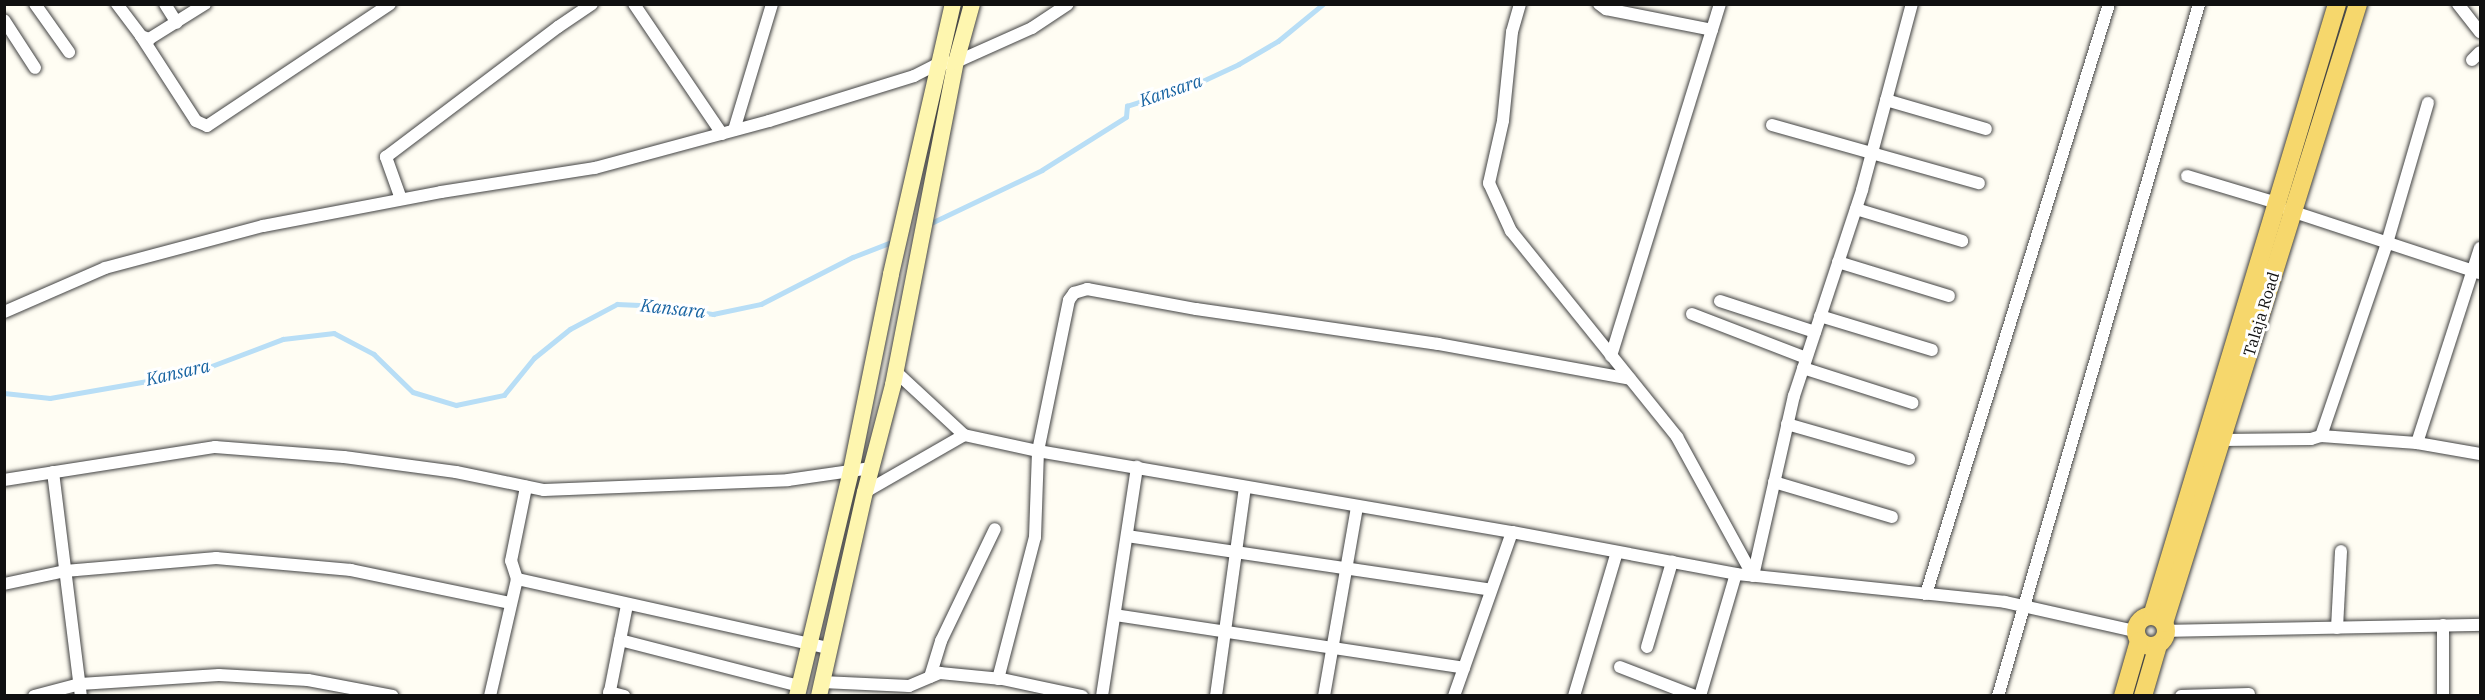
<!DOCTYPE html>
<style>
body{margin:0}
#map{position:relative;width:2485px;height:700px;overflow:hidden;background:#fffdf3;font-family:"IBM Plex Serif",serif}
div>[style]{position:absolute}
.stream>*{height:4.5px;margin:-2.25px;padding:0 2.25px;transform-origin:2.25px;border-radius:2.25px;background:#b8def6}
.roads{filter:drop-shadow(0 0 2px #434343) drop-shadow(0 0 2px #434343)}
.street>*{height:12px;margin:-6px;padding:0 6px;transform-origin:6px;border-radius:6px;background:#fff}
.secondary>*{height:16px;margin:-8px;padding:0 8px;transform-origin:8px;border-radius:8px;background:#fef6af}
.primary>*{height:18px;margin:-9px;padding:0 9px;transform-origin:9px;border-radius:9px;background:#f6d76c}
.primary>.ring{margin:-9px;padding:0;box-sizing:content-box;background:none;border:18px solid #f6d76c;border-radius:50%}
span{translate:-50% -50%;white-space:nowrap;text-align:center;line-height:1.15;-webkit-text-stroke:6px #fff;paint-order:stroke}
.street-label{font-size:16px;color:#101010}
.water-label{font-size:18px;color:#1964a2;font-style:italic}
.frame{position:absolute;inset:0;border:6px solid #101010;pointer-events:none}
</style>
<div id="map">
<div class="stream">
<div style="left:929px;top:224px;width:125px;rotate:-25.5deg"></div>
<div style="left:1042px;top:170px;width:99px;rotate:-32.2deg"></div>
<div style="left:1126px;top:117px;width:11px;rotate:-85deg"></div>
<div style="left:1127px;top:106px;width:72px;rotate:-17.7deg"></div>
<div style="left:1196px;top:84px;width:47px;rotate:-24.9deg"></div>
<div style="left:1239px;top:64px;width:45px;rotate:-30.5deg"></div>
<div style="left:1278px;top:41px;width:58px;rotate:-39.4deg"></div>
<div style="left:4px;top:393px;width:46px;rotate:6.2deg"></div>
<div style="left:50px;top:398px;width:145px;rotate:-9.9deg"></div>
<div style="left:193px;top:373px;width:96px;rotate:-20.7deg"></div>
<div style="left:283px;top:339px;width:51px;rotate:-6.7deg"></div>
<div style="left:334px;top:333px;width:45px;rotate:27.7deg"></div>
<div style="left:374px;top:354px;width:54px;rotate:44.3deg"></div>
<div style="left:413px;top:392px;width:45px;rotate:16.8deg"></div>
<div style="left:456px;top:405px;width:49px;rotate:-11.8deg"></div>
<div style="left:504px;top:395px;width:48px;rotate:-51deg"></div>
<div style="left:534px;top:358px;width:46px;rotate:-38.9deg"></div>
<div style="left:570px;top:329px;width:53px;rotate:-28deg"></div>
<div style="left:617px;top:304px;width:45px;rotate:2.5deg"></div>
<div style="left:662px;top:306px;width:52px;rotate:8.9deg"></div>
<div style="left:713px;top:314px;width:49px;rotate:-11.8deg"></div>
<div style="left:761px;top:304px;width:103px;rotate:-27.1deg"></div>
<div style="left:853px;top:257px;width:44px;rotate:-21.3deg"></div>
</div>
<div class="roads">
<div class="street">
<div style="left:35px;top:4px;width:59px;rotate:54.7deg"></div>
<div style="left:117px;top:4px;width:40px;rotate:53deg"></div>
<div style="left:141px;top:36px;width:9px;rotate:21deg"></div>
<div style="left:149px;top:39px;width:66px;rotate:-32deg"></div>
<div style="left:165px;top:4px;width:22px;rotate:58deg"></div>
<div style="left:634px;top:4px;width:157px;rotate:55.9deg"></div>
<div style="left:1520px;top:4px;width:29px;rotate:106deg"></div>
<div style="left:1512px;top:32px;width:89px;rotate:95.8deg"></div>
<div style="left:1503px;top:121px;width:64px;rotate:102.7deg"></div>
<div style="left:1489px;top:183px;width:53px;rotate:65.4deg"></div>
<div style="left:1511px;top:231px;width:265px;rotate:51.1deg"></div>
<div style="left:1677px;top:437px;width:158px;rotate:61.3deg"></div>
<div style="left:1753px;top:576px;width:185px;rotate:-77.2deg"></div>
<div style="left:1794px;top:396px;width:217px;rotate:-71.7deg"></div>
<div style="left:1862px;top:190px;width:193px;rotate:-75deg"></div>
<div style="left:1599px;top:4px;width:9px;rotate:36deg"></div>
<div style="left:1606px;top:9px;width:108px;rotate:11.2deg"></div>
<div style="left:2458px;top:4px;width:36px;rotate:52deg"></div>
<div style="left:4px;top:20px;width:57px;rotate:57.1deg"></div>
<div style="left:141px;top:36px;width:101px;rotate:57.1deg"></div>
<div style="left:196px;top:121px;width:12px;rotate:24deg"></div>
<div style="left:207px;top:126px;width:220px;rotate:-33.7deg"></div>
<div style="left:2472px;top:60px;width:11px;rotate:-45deg"></div>
<div style="left:1886px;top:100px;width:104px;rotate:16.2deg"></div>
<div style="left:1772px;top:125px;width:215px;rotate:15.7deg"></div>
<div style="left:734px;top:130px;width:132px;rotate:-73.2deg"></div>
<div style="left:2187px;top:176px;width:94px;rotate:16.7deg"></div>
<div style="left:401px;top:199px;width:45px;rotate:-109.7deg"></div>
<div style="left:386px;top:157px;width:216px;rotate:-37.1deg"></div>
<div style="left:558px;top:27px;width:41px;rotate:-34.1deg"></div>
<div style="left:1856px;top:209px;width:111px;rotate:16.8deg"></div>
<div style="left:2288px;top:210px;width:202px;rotate:18.2deg"></div>
<div style="left:1838px;top:262px;width:116px;rotate:17deg"></div>
<div style="left:1720px;top:301px;width:100px;rotate:18.1deg"></div>
<div style="left:4px;top:312px;width:110px;rotate:-23.5deg"></div>
<div style="left:105px;top:268px;width:163px;rotate:-14.9deg"></div>
<div style="left:263px;top:226px;width:181px;rotate:-10.8deg"></div>
<div style="left:441px;top:192px;width:156px;rotate:-8.9deg"></div>
<div style="left:595px;top:168px;width:180px;rotate:-15.1deg"></div>
<div style="left:769px;top:121px;width:152px;rotate:-17.2deg"></div>
<div style="left:914px;top:76px;width:27px;rotate:-27deg"></div>
<div style="left:938px;top:64px;width:18px;rotate:-6deg"></div>
<div style="left:956px;top:62px;width:83px;rotate:-24.1deg"></div>
<div style="left:1032px;top:28px;width:43px;rotate:-33.7deg"></div>
<div style="left:1692px;top:314px;width:122px;rotate:21.1deg"></div>
<div style="left:1820px;top:316px;width:117px;rotate:16.9deg"></div>
<div style="left:1611px;top:356px;width:368px;rotate:-72.8deg"></div>
<div style="left:1803px;top:368px;width:115px;rotate:17.7deg"></div>
<div style="left:896px;top:372px;width:93px;rotate:42.8deg"></div>
<div style="left:964px;top:435px;width:76px;rotate:12.2deg"></div>
<div style="left:1038px;top:451px;width:481px;rotate:9.7deg"></div>
<div style="left:1512px;top:532px;width:228px;rotate:10.6deg"></div>
<div style="left:1736px;top:574px;width:270px;rotate:5.9deg"></div>
<div style="left:2005px;top:602px;width:133px;rotate:12.6deg"></div>
<div style="left:1787px;top:424px;width:127px;rotate:16deg"></div>
<div style="left:2321px;top:436px;width:204px;rotate:-71.1deg"></div>
<div style="left:2387px;top:243px;width:146px;rotate:-73.7deg"></div>
<div style="left:2222px;top:440px;width:89px;rotate:-0.6deg"></div>
<div style="left:2311px;top:439px;width:10px;rotate:-17deg"></div>
<div style="left:2321px;top:436px;width:96px;rotate:4.2deg"></div>
<div style="left:2417px;top:443px;width:64px;rotate:9.9deg"></div>
<div style="left:2417px;top:443px;width:205px;rotate:-72.1deg"></div>
<div style="left:53px;top:472px;width:226px;rotate:82.9deg"></div>
<div style="left:4px;top:480px;width:214px;rotate:-8.9deg"></div>
<div style="left:215px;top:447px;width:129px;rotate:4.4deg"></div>
<div style="left:344px;top:457px;width:113px;rotate:7.6deg"></div>
<div style="left:456px;top:472px;width:90px;rotate:11.6deg"></div>
<div style="left:544px;top:490px;width:244px;rotate:-2.3deg"></div>
<div style="left:788px;top:480px;width:84px;rotate:-8.2deg"></div>
<div style="left:1774px;top:482px;width:123px;rotate:16.5deg"></div>
<div style="left:865px;top:492px;width:114px;rotate:-29.9deg"></div>
<div style="left:1127px;top:536px;width:368px;rotate:8.4deg"></div>
<div style="left:517px;top:579px;width:19px;rotate:-108deg"></div>
<div style="left:511px;top:561px;width:76px;rotate:-78.5deg"></div>
<div style="left:4px;top:584px;width:62px;rotate:-12deg"></div>
<div style="left:65px;top:571px;width:152px;rotate:-4.9deg"></div>
<div style="left:216px;top:558px;width:136px;rotate:5.1deg"></div>
<div style="left:351px;top:570px;width:162px;rotate:11.7deg"></div>
<div style="left:1926px;top:594px;width:618px;rotate:-72.77deg"></div>
<div style="left:1115px;top:615px;width:353px;rotate:8.6deg"></div>
<div style="left:2443px;top:625px;width:71px;rotate:90deg"></div>
<div style="left:2337px;top:628px;width:77px;rotate:-87deg"></div>
<div style="left:2166px;top:631px;width:314px;rotate:-1.1deg"></div>
<div style="left:620px;top:640px;width:185px;rotate:14.4deg"></div>
<div style="left:1647px;top:647px;width:89px;rotate:-73.6deg"></div>
<div style="left:1620px;top:667px;width:80px;rotate:21.1deg"></div>
<div style="left:930px;top:677px;width:38px;rotate:-73deg"></div>
<div style="left:941px;top:641px;width:124px;rotate:-64.3deg"></div>
<div style="left:998px;top:679px;width:147px;rotate:-75.4deg"></div>
<div style="left:1035px;top:537px;width:86px;rotate:-88deg"></div>
<div style="left:1038px;top:451px;width:154px;rotate:-78.4deg"></div>
<div style="left:1069px;top:300px;width:9px;rotate:-54deg"></div>
<div style="left:1074px;top:293px;width:14px;rotate:-17deg"></div>
<div style="left:1087px;top:289px;width:111px;rotate:10.4deg"></div>
<div style="left:1196px;top:309px;width:245px;rotate:8.2deg"></div>
<div style="left:1438px;top:344px;width:195px;rotate:10.3deg"></div>
<div style="left:822px;top:682px;width:87px;rotate:2.6deg"></div>
<div style="left:909px;top:686px;width:34px;rotate:-23deg"></div>
<div style="left:940px;top:673px;width:62px;rotate:5.5deg"></div>
<div style="left:1002px;top:679px;width:82px;rotate:12deg"></div>
<div style="left:609px;top:692px;width:16px;rotate:15deg"></div>
<div style="left:34px;top:696px;width:48px;rotate:-14.6deg"></div>
<div style="left:80px;top:684px;width:139px;rotate:-3.7deg"></div>
<div style="left:219px;top:675px;width:89px;rotate:3.2deg"></div>
<div style="left:308px;top:680px;width:86px;rotate:10.7deg"></div>
<div style="left:490px;top:696px;width:120px;rotate:-77deg"></div>
<div style="left:517px;top:579px;width:320px;rotate:12.5deg"></div>
<div style="left:609px;top:696px;width:93px;rotate:-78.8deg"></div>
<div style="left:1102px;top:696px;width:232px;rotate:-81.3deg"></div>
<div style="left:1216px;top:696px;width:211px;rotate:-82.1deg"></div>
<div style="left:1324px;top:696px;width:192px;rotate:-80.1deg"></div>
<div style="left:1454px;top:696px;width:174px;rotate:-70.5deg"></div>
<div style="left:1574px;top:696px;width:150px;rotate:-73.4deg"></div>
<div style="left:1700px;top:696px;width:127px;rotate:-73.6deg"></div>
<div style="left:1998px;top:696px;width:721px;rotate:-73.8deg"></div>
<div style="left:2181px;top:696px;width:68px;rotate:-1.7deg"></div>
</div>
<div class="secondary">
<div style="left:797px;top:696px;width:231px;rotate:-76.5deg"></div>
<div style="left:851px;top:471px;width:201px;rotate:-78.5deg"></div>
<div style="left:891px;top:274px;width:277px;rotate:-77.1deg"></div>
<div style="left:819px;top:696px;width:209px;rotate:-77.3deg"></div>
<div style="left:865px;top:492px;width:111px;rotate:-75.3deg"></div>
<div style="left:893px;top:385px;width:329px;rotate:-79deg"></div>
<div style="left:956px;top:62px;width:60px;rotate:-74.6deg"></div>
</div>
<div class="primary">
<div class="ring" style="left:2136px;top:616px;width:12px;height:12px"></div>
<div style="left:2152px;top:616px;width:639px;rotate:-73.18deg"></div>
<div style="left:2164px;top:623px;width:649px;rotate:-72.6deg"></div>
<div style="left:2123px;top:696px;width:57px;rotate:-73.8deg"></div>
<div style="left:2143px;top:696px;width:53px;rotate:-73.6deg"></div>
</div>
</div>
<div class="street-label">
<span style="left:2261px;top:314px;rotate:-73deg">Talaja Road</span>
</div>
<div class="water-label">
<span style="left:1171px;top:91px;rotate:-19deg">Kansara</span>
<span style="left:673px;top:309px;rotate:6deg">Kansara</span>
<span style="left:178px;top:373px;rotate:-13deg">Kansara</span>
</div>
<div class="frame"></div>
</div>
